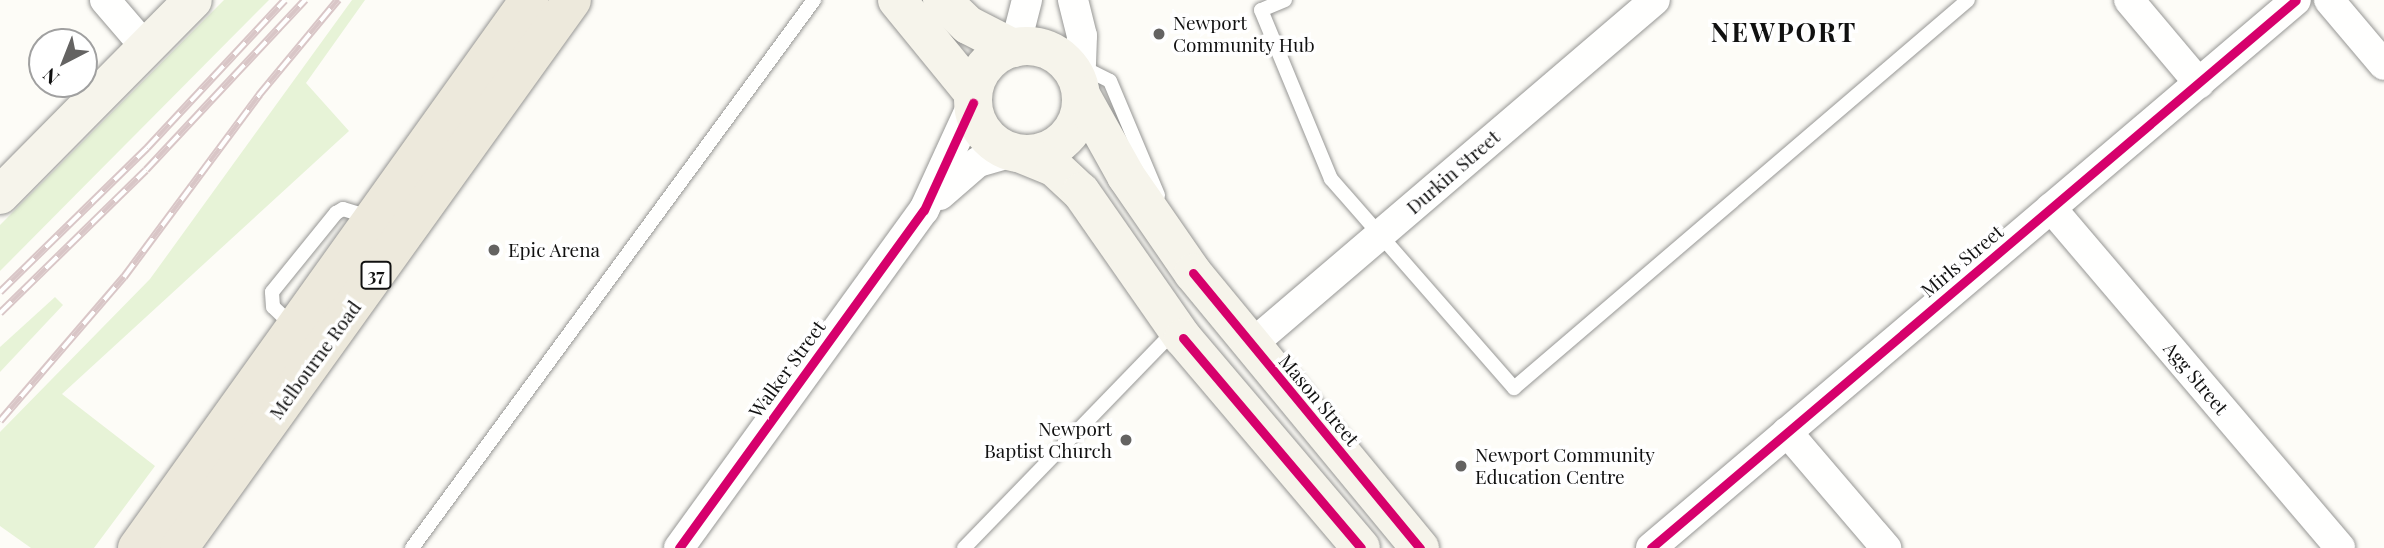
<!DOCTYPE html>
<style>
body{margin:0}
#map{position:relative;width:2384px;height:548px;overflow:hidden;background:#fdfcf7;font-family:"Playfair Display",serif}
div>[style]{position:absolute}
.green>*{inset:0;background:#e7f3d7}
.roads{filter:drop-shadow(0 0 2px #979795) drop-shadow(0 0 2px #979795)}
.lane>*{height:14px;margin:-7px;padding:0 7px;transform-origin:7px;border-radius:7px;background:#fffffe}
.street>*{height:30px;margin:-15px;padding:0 15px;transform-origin:15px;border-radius:15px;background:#fffffe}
.secondary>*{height:38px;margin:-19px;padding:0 19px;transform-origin:19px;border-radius:19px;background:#f6f4eb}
.secondary>.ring{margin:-19px;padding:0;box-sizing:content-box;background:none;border:38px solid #f6f4eb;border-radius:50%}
.primary>*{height:38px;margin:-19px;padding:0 19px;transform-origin:19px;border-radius:19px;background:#ede9dc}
.rail>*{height:8px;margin-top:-4px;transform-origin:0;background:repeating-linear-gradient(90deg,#fff 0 16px,#d9c6c7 0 32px);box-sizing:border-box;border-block:2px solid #d9c6c7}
.cycleway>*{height:9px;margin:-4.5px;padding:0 4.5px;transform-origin:4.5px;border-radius:4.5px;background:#d6006c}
.dots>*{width:19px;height:19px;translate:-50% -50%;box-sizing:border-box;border:4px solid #fff;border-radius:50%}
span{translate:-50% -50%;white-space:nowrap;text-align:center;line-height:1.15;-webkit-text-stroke:7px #fff;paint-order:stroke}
.shield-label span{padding:2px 5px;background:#fff;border:2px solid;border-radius:5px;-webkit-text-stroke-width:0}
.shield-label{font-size:18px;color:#111;font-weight:700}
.poi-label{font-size:19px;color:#111}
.left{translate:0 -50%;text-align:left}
.right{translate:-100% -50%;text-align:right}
.street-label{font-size:19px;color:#111}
.district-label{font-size:26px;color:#111;font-weight:700;letter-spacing:2px}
.north{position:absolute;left:28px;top:28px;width:70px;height:70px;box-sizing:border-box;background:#fff;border:2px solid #a0a0a0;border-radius:50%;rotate:222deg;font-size:19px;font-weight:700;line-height:28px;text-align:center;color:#111}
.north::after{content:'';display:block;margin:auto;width:24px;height:32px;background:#646362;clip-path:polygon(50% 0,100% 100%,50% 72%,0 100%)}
</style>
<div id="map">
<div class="green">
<div style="clip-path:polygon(224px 0,269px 0,0 271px,0 225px)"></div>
<div style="clip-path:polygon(352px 0,365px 0,306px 83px,349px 131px,62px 394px,155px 466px,94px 548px,31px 548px,0 526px,0 432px,150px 279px)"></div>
<div style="clip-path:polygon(55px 297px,63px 305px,0 372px,0 347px)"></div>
</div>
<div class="roads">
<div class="lane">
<div style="left:1285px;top:0;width:26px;rotate:157deg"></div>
<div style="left:1261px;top:10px;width:183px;rotate:67.5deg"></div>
<div style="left:1331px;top:179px;width:278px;rotate:48.8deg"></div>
<div style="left:1514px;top:388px;width:597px;rotate:-40.52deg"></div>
<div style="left:1056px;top:54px;width:60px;rotate:26.6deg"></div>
<div style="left:1110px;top:81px;width:124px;rotate:67.2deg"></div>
<div style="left:294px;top:327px;width:29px;rotate:-136deg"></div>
<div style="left:273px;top:307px;width:15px;rotate:-94deg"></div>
<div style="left:272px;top:292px;width:102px;rotate:-51deg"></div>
<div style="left:336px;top:213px;width:8px;rotate:-30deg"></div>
<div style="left:343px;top:209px;width:28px;rotate:17deg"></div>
<div style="left:412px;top:548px;width:680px;rotate:-53.74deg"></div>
<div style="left:964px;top:548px;width:303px;rotate:-45.9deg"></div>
</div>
<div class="street">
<div style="left:105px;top:0;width:65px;rotate:49.4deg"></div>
<div style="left:1073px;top:0;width:37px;rotate:76deg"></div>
<div style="left:1082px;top:36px;width:54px;rotate:92.1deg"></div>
<div style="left:2129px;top:0;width:109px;rotate:49.9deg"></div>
<div style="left:2329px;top:0;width:85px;rotate:49.8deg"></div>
<div style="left:1015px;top:47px;width:49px;rotate:-75.7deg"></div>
<div style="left:940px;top:195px;width:50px;rotate:-41deg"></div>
<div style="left:978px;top:162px;width:35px;rotate:-16deg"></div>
<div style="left:2051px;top:208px;width:446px;rotate:49.6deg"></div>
<div style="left:1251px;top:345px;width:531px;rotate:-40.5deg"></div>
<div style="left:1787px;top:432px;width:153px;rotate:49.5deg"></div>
<div style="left:679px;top:548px;width:417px;rotate:-54.1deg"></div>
<div style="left:924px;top:210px;width:118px;rotate:-65.4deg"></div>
<div style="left:1651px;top:548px;width:846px;rotate:-40.35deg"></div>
</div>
<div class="secondary">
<div style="left:897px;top:0;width:120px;rotate:50.7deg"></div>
<div style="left:942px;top:0;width:36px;rotate:44deg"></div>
<div style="left:968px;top:25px;width:51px;rotate:27.1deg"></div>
<div class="ring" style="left:973px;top:46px;width:70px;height:70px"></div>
<div style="left:1081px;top:95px;width:93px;rotate:60.9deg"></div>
<div style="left:1126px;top:176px;width:118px;rotate:55.4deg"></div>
<div style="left:1193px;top:273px;width:357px;rotate:50.5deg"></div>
<div style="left:1021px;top:154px;width:37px;rotate:22deg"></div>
<div style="left:1055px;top:168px;width:35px;rotate:43deg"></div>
<div style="left:1081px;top:192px;width:178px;rotate:55.1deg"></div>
<div style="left:1183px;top:338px;width:275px;rotate:49.7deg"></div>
<div style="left:0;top:195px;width:274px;rotate:-45.3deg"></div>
</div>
<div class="primary">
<div style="left:137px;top:548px;width:674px;rotate:-54.42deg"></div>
<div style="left:179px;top:548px;width:674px;rotate:-54.35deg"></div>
</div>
</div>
<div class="rail">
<div style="left:0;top:292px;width:206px;rotate:-44.4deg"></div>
<div style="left:147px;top:148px;width:202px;rotate:-47deg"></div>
<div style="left:0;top:313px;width:204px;rotate:-44.4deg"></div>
<div style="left:146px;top:170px;width:233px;rotate:-46.9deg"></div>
<div style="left:0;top:421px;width:190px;rotate:-49.3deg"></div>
<div style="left:124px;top:277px;width:227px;rotate:-53.4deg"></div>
<div style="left:259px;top:95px;width:124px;rotate:-50.3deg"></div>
</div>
<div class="cycleway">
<div style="left:1193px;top:273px;width:357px;rotate:50.5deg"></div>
<div style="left:1183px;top:338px;width:275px;rotate:49.7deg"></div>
<div style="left:679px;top:548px;width:417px;rotate:-54.1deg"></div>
<div style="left:924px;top:210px;width:118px;rotate:-65.4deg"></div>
<div style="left:1651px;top:548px;width:846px;rotate:-40.35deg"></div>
</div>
<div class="dots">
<div style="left:1159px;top:34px;background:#646362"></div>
<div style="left:494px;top:250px;background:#646362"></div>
<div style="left:1126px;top:440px;background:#646362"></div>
<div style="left:1461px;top:466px;background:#646362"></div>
</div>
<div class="shield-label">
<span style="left:376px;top:275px">37</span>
</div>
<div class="poi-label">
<span class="left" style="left:1173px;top:34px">Newport<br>Community Hub</span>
<span class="left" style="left:508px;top:250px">Epic Arena</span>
<span class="right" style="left:1112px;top:440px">Newport<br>Baptist Church</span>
<span class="left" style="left:1475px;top:466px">Newport Community<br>Education Centre</span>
</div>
<div class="street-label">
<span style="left:1453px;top:172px;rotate:-41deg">Durkin Street</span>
<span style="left:1962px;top:261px;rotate:-40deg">Mirls Street</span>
<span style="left:315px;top:360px;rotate:-54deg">Melbourne Road</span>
<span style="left:787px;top:369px;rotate:-54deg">Walker Street</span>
<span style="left:2196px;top:378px;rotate:50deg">Agg Street</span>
<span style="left:1319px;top:400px;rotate:50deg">Mason Street</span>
</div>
<div class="district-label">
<span style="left:1784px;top:32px">NEWPORT</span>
</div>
<div class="north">N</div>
</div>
